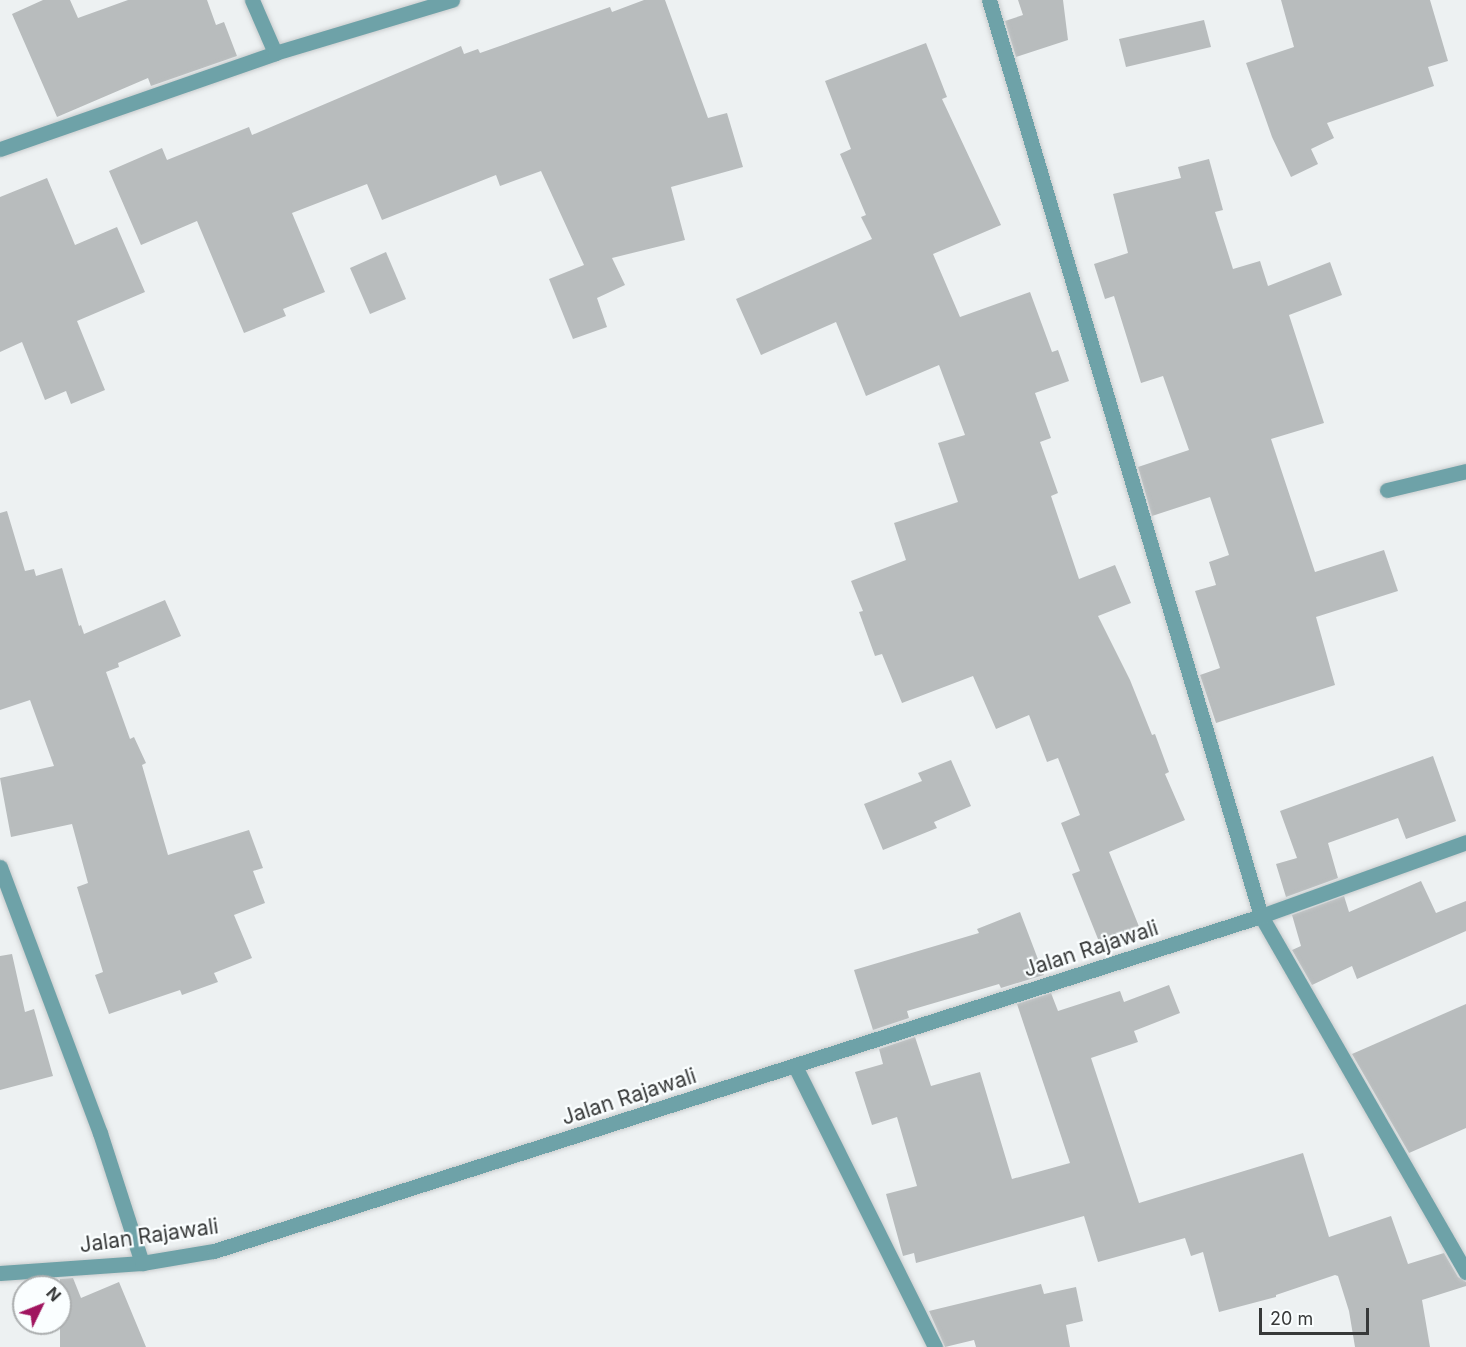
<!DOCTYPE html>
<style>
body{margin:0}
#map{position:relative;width:1466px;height:1347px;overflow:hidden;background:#edf1f2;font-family:Inter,sans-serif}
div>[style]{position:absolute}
.building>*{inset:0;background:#b8bcbd}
.roads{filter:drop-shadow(0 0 2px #c9cccd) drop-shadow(0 0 2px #c9cccd)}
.minor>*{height:15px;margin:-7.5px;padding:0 7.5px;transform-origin:7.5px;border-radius:7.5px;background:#6ea2a8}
span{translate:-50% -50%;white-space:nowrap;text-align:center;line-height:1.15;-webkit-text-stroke:4.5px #fafeff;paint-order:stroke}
.street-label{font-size:21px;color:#373939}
.north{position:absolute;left:12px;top:1275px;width:60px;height:60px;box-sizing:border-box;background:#fafeff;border:2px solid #acafb0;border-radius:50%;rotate:47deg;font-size:16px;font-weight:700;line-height:24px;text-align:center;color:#373939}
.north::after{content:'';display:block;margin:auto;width:21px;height:27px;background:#a0155f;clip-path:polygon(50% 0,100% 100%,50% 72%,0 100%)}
.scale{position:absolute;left:1259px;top:1308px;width:110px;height:27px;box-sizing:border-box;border:3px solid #373939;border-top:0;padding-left:8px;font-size:18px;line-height:21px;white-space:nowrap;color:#373939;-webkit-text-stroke:4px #fafeff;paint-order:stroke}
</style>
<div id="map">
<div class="building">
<div style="clip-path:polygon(43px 0,70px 0,78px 18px,128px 0,207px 0,216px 25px,224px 22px,237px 56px,151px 86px,148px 78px,57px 117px,12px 14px)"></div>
<div style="clip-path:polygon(644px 0,665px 0,708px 118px,727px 113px,743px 167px,671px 187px,685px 240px,612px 258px,625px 285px,597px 298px,607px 327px,573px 339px,549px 279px,584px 265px,541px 171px,500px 186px,496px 175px,382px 220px,367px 184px,292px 213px,325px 292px,283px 309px,286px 316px,244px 333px,197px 221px,141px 245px,109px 171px,162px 148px,167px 160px,249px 127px,252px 135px,461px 46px,464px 54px,478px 49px,480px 53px,610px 7px,612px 12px)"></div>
<div style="clip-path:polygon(1018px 0,1063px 0,1068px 40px,1016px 57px,1005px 21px,1023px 15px)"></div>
<div style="clip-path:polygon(1281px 0,1430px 0,1448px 61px,1428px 67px,1434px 86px,1327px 123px,1334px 138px,1311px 149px,1318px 164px,1291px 177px,1272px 137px,1246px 63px,1294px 47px)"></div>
<div style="clip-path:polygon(1204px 20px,1211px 47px,1126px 67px,1119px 39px)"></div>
<div style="clip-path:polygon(926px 43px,947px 97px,942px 99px,1001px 225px,933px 254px,960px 317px,1030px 292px,1052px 352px,1058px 350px,1069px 381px,1035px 393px,1051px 438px,1040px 442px,1058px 493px,1051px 496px,1079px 579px,1115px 565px,1131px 603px,1098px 616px,1130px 680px,1152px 735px,1155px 734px,1169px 772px,1165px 774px,1185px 820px,1109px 852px,1140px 929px,1100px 944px,1072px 874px,1080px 871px,1061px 823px,1080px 815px,1058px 758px,1047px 762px,1029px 715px,996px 729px,973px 676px,902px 703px,882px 654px,875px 656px,859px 612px,863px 611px,851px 581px,906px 560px,894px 523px,958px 502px,938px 443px,965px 435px,939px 365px,866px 396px,836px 322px,761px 355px,736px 299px,872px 239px,861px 217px,866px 215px,840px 154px,851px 149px,825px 81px)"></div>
<div style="clip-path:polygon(1209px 159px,1223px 210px,1215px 212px,1233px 269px,1260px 261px,1268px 286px,1330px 262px,1342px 295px,1289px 315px,1324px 423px,1271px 439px,1315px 572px,1384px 550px,1398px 591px,1316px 617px,1335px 685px,1216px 723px,1200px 675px,1220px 668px,1195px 591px,1216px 585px,1209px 562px,1229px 555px,1210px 497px,1152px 516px,1138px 467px,1189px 450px,1163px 376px,1141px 383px,1114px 296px,1105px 299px,1094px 264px,1128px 253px,1113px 194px,1181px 178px,1178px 167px)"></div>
<div style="clip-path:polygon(47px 178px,75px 245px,117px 227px,145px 292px,77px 321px,105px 390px,71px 404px,66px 391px,45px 400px,22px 342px,0 352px,0 197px)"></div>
<div style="clip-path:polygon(386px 252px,406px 299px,370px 314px,350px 268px)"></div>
<div style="clip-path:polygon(7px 511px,25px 571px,34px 569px,36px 576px,62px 568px,79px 626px,81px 625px,84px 634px,165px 600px,181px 636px,118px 663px,119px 667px,106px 672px,130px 739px,134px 737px,146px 763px,142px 765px,168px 855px,249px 830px,263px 868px,253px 871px,265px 903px,234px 915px,252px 958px,214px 973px,218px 982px,182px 995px,180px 990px,109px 1014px,95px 975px,103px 972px,77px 887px,88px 883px,72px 824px,11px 837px,0 778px,54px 766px,30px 700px,0 710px,0 513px)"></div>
<div style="clip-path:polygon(1433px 756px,1456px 821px,1406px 839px,1398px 818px,1328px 843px,1338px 878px,1286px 897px,1276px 864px,1297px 858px,1280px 811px)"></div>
<div style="clip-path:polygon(951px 760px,971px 806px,934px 822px,937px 828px,883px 850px,864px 804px,922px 781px,918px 773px)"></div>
<div style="clip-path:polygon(1421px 881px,1436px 913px,1466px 901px,1466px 931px,1357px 979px,1352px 966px,1312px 985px,1292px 950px,1301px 946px,1292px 915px,1344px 896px,1349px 912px)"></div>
<div style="clip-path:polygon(1020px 912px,1044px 975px,1001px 988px,999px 984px,907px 1011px,909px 1018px,873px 1030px,854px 970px,979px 933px,977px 929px)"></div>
<div style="clip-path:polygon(12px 954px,25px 1012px,34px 1009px,53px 1076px,0 1090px,0 956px)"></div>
<div style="clip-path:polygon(1169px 985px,1180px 1013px,1134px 1031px,1138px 1042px,1091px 1058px,1139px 1203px,1303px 1153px,1329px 1237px,1391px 1216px,1408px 1264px,1444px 1253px,1458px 1277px,1466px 1282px,1466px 1286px,1422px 1300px,1430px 1347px,1355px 1347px,1349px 1311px,1338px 1276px,1335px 1275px,1276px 1295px,1276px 1297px,1219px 1312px,1203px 1252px,1191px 1256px,1185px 1238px,1098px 1262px,1084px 1216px,916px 1263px,914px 1253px,903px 1256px,886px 1194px,917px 1186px,897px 1117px,872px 1125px,855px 1072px,883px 1064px,879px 1049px,915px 1037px,931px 1086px,980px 1072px,1012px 1179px,1070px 1163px,1017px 1004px,1051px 993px,1058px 1011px,1120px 991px,1124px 1002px)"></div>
<div style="clip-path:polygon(1466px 1004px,1466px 1128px,1409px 1153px,1352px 1054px)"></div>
<div style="clip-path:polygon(73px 1278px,81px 1298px,119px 1282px,146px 1347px,60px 1347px,60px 1279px)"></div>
<div style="clip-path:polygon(1041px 1284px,1044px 1294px,1076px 1287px,1083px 1321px,1066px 1325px,1070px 1347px,976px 1347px,974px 1340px,945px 1347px,929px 1311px)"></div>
</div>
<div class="roads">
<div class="minor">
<div style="left:252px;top:0;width:58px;rotate:66.5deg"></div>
<div style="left:989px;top:0;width:956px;rotate:73.46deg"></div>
<div style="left:1261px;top:916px;width:411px;rotate:60.1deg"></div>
<div style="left:0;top:149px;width:291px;rotate:-19.2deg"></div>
<div style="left:275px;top:53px;width:185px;rotate:-16.7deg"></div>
<div style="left:1387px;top:490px;width:81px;rotate:-13.5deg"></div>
<div style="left:0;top:867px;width:284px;rotate:69.4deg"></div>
<div style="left:100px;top:1133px;width:137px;rotate:72.1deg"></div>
<div style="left:795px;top:1066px;width:314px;rotate:63.5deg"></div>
<div style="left:0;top:1273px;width:142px;rotate:-4deg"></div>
<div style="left:142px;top:1263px;width:73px;rotate:-9.5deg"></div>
<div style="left:214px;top:1251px;width:1099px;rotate:-17.74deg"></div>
<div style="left:1261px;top:916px;width:218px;rotate:-19.8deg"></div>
</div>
</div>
<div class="street-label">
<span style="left:1091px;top:949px;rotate:-18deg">Jalan Rajawali</span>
<span style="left:629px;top:1097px;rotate:-18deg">Jalan Rajawali</span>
<span style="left:149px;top:1236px;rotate:-8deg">Jalan Rajawali</span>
</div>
<div class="north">N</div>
<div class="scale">20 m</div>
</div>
